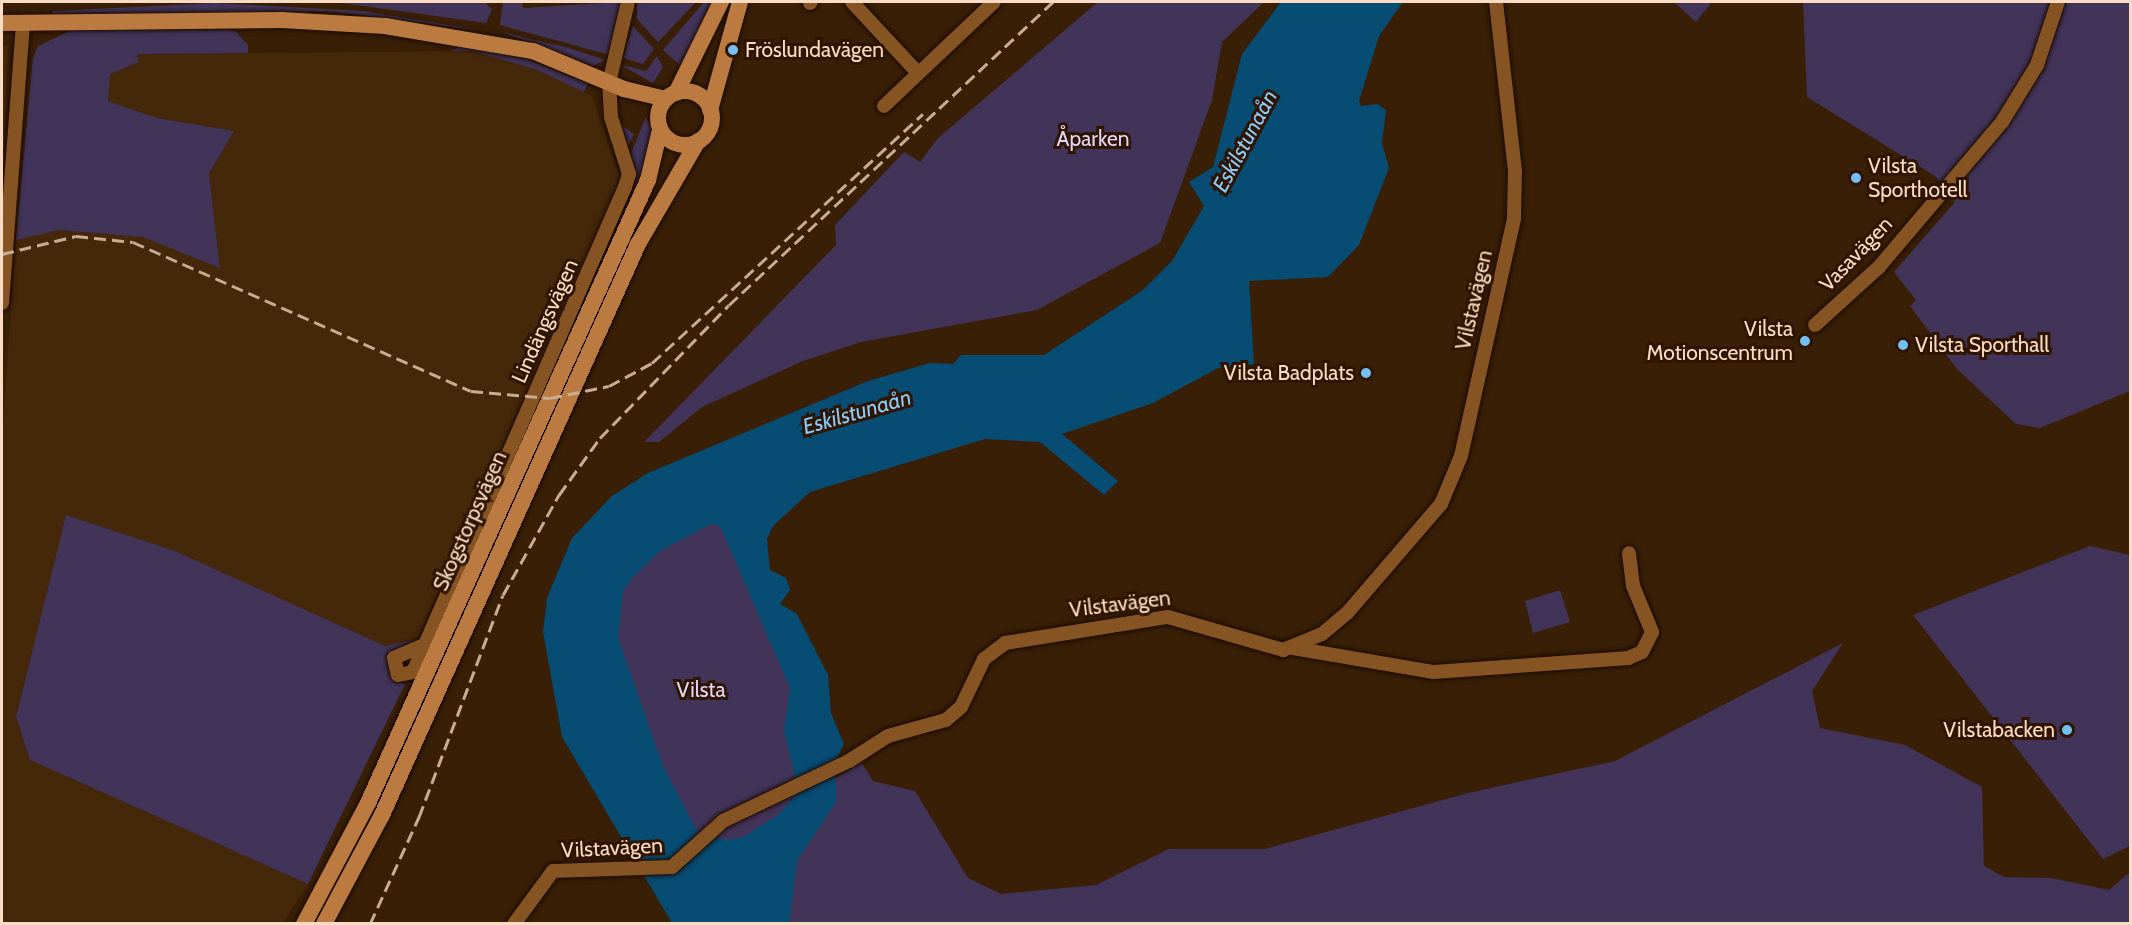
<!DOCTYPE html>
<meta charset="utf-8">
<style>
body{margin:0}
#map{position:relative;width:2132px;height:925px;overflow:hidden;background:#391f05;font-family:Cabin,sans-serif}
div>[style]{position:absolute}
.built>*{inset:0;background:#452709}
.green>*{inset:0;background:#423459}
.water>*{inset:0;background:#064c73}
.roads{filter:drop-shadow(0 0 2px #1a0a01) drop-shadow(0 0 2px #1a0a01)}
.minor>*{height:14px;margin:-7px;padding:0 7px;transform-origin:7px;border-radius:7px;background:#865322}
.major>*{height:16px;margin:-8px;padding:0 8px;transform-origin:8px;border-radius:8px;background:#bb7a3f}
.major>.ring{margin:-8px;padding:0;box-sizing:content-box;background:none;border:16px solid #bb7a3f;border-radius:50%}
.rail>*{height:3px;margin-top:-1.5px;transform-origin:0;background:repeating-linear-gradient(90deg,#caac94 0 12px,transparent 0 18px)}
.dots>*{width:16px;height:16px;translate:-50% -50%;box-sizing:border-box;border:3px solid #2f1500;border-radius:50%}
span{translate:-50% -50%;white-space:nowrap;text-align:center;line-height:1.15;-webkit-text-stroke:6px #2f1500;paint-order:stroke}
.poi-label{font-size:21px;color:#fadbc3}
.left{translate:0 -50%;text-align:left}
.right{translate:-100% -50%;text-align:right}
.park-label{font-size:21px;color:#e1d6f8}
.street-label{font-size:21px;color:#fadbc3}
.water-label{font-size:22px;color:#89cbfb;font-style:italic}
.frame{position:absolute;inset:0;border:3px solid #fadbc3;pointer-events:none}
</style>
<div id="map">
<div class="built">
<div style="clip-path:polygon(2px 46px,8px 46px,2px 185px)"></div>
<div style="clip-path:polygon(472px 51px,537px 70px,592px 96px,621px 180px,418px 639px,385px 646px,66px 516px,16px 717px,30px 760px,308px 884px,283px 923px,2px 924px,2px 435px,16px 240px,59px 230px,144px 237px,220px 267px,209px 174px,234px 131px,157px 118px,108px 101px,110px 74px,139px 62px,137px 54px)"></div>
</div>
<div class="green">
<div style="clip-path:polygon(335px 2px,484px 2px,492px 9px,486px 23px)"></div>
<div style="clip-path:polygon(503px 2px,522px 2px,523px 8px,621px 2px,610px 55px,500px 25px)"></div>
<div style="clip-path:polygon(637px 2px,696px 2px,658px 42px,637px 19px)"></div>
<div style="clip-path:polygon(704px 2px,718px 2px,685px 70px,663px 50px)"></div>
<div style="clip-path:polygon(1098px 2px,1264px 2px,1222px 42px,1212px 100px,1160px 243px,1037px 310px,861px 342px,803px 361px,702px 407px,659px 442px,644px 442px,836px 245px,835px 225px,904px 152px,920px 162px,938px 138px)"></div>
<div style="clip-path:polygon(1674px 2px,1712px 2px,1696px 22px)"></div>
<div style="clip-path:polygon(1803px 2px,2130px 2px,2130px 391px,2040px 428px,2016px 424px,1957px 369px,1910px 306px,1916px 300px,1894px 272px,1955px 202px,1935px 176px,1807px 97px)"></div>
<div style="clip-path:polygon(215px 3px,363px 11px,485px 31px,328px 11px,50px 17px,53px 11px)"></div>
<div style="clip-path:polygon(633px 26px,654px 49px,643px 64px,623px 58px)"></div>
<div style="clip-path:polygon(72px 30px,234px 30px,248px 45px,248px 53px,137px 54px,139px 62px,110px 74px,108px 101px,157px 118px,234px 131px,209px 174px,220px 268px,143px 237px,59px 230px,16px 240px,33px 58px,38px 46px)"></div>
<div style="clip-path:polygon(502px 32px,569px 48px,605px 60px,593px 66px)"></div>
<div style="clip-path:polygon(465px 45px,521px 57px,588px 83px,584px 92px,537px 70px,472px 51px,450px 51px)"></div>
<div style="clip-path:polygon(657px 56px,663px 67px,653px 83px,621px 65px,646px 71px)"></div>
<div style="clip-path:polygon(646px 117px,652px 129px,650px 161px,608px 250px,636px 175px,630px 156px)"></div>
<div style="clip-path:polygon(619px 123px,634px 134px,627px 148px)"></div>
<div style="clip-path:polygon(654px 508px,746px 528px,795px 661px,816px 790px,861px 762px,873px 781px,915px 791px,968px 878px,1001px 894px,1096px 885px,1169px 849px,1265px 849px,1468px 793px,1615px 761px,1843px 643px,1812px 691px,1820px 728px,1905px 745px,1982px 787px,1984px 866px,2004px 877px,2051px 878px,2109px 890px,2130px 872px,2130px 923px,696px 923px,591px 633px)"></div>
<div style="clip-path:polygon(66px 515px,175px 551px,385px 646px,418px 639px,388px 659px,393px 680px,405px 684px,308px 884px,30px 760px,16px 717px)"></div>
<div style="clip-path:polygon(2090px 546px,2130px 555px,2130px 846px,2103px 859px,1913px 615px)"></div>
<div style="clip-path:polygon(1560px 590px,1570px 622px,1533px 633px,1525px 601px)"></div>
</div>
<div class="water">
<div style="clip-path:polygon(evenodd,1281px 2px,1403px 2px,1379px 36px,1359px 101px,1361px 106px,1377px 104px,1386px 110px,1382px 143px,1389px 168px,1359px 245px,1328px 277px,1249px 281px,1254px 364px,1218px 368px,1153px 403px,1062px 434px,1118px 481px,1104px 495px,1040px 442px,985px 439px,810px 492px,773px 526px,767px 539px,770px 570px,786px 578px,790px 590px,780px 604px,797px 614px,828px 675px,831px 713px,844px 744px,835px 762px,836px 802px,797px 861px,789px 923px,672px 923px,562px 737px,543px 632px,547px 598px,572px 538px,612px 496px,648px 473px,868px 381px,930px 363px,953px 364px,961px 355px,1044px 355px,1143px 290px,1172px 261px,1204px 206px,1189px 182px,1213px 167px,1242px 54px,1281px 2px,711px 524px,720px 526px,790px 688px,784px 731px,795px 777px,795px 796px,778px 815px,743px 837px,725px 840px,697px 831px,663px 766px,618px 638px,623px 591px,632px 578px,660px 551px,711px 524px)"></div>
</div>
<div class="roads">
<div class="minor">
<div style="left:852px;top:2px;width:97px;rotate:47.1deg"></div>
<div style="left:810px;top:3px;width:1px;rotate:-45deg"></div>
<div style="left:884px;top:106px;width:151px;rotate:-43.4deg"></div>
<div style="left:2px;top:303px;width:281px;rotate:-85.7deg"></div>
<div style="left:1815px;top:325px;width:86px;rotate:-42.2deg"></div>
<div style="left:1879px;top:267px;width:190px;rotate:-49.7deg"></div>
<div style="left:2002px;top:122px;width:67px;rotate:-58.4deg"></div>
<div style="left:2037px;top:65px;width:66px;rotate:-71.6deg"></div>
<div style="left:422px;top:646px;width:30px;rotate:157deg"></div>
<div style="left:394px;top:658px;width:17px;rotate:77deg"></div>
<div style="left:398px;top:675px;width:15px;rotate:-11deg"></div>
<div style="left:413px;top:672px;width:529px;rotate:-66.39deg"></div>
<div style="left:625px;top:187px;width:14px;rotate:-73deg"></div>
<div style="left:629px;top:174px;width:60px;rotate:-107.5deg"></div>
<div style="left:611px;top:117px;width:34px;rotate:-93deg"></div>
<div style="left:609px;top:83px;width:83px;rotate:-76.8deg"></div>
<div style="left:1293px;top:648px;width:143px;rotate:9.7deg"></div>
<div style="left:1434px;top:672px;width:195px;rotate:-4.1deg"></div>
<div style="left:1628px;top:658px;width:15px;rotate:-23deg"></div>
<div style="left:1642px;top:652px;width:22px;rotate:-63deg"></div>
<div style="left:1652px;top:632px;width:50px;rotate:-112.4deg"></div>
<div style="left:1633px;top:586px;width:33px;rotate:-97deg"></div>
<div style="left:514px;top:924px;width:66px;rotate:-53.7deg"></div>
<div style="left:553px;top:871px;width:119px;rotate:-1.9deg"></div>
<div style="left:672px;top:867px;width:69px;rotate:-42deg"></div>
<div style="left:723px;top:821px;width:140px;rotate:-25.5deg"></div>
<div style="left:849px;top:761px;width:46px;rotate:-32.7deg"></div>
<div style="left:888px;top:736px;width:60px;rotate:-15.4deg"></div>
<div style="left:946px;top:720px;width:20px;rotate:-41deg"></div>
<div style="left:961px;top:707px;width:53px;rotate:-64.4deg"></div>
<div style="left:984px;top:659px;width:26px;rotate:-37deg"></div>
<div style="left:1005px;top:643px;width:165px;rotate:-9.1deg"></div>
<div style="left:1168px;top:617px;width:120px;rotate:16deg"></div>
<div style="left:1283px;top:650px;width:42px;rotate:-22.3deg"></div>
<div style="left:1322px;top:634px;width:34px;rotate:-40deg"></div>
<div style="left:1348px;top:612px;width:143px;rotate:-49.3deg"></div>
<div style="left:1441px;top:504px;width:52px;rotate:-67.4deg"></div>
<div style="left:1461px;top:456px;width:244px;rotate:-77.4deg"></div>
<div style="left:1514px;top:218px;width:47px;rotate:-88.8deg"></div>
<div style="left:1515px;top:171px;width:170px;rotate:-96.4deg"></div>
</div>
<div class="major">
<div style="left:2px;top:23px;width:280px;rotate:-0.6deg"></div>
<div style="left:282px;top:20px;width:103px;rotate:3.3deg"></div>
<div style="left:385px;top:26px;width:150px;rotate:9.6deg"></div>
<div style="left:533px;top:51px;width:99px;rotate:22.7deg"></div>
<div style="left:624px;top:89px;width:43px;rotate:13.4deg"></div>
<div class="ring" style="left:658px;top:91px;width:38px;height:38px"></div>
<div style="left:676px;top:93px;width:102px;rotate:-63.7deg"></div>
<div style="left:710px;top:110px;width:112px;rotate:-74.5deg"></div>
<div style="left:304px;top:924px;width:137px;rotate:-62.1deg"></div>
<div style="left:368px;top:803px;width:683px;rotate:-65.8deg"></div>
<div style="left:648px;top:180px;width:51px;rotate:-76.5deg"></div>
<div style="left:324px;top:924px;width:123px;rotate:-62deg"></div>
<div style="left:382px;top:815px;width:626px;rotate:-65.85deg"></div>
<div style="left:638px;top:244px;width:119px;rotate:-59.8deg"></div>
</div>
</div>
<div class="rail">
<div style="left:2px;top:254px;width:76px;rotate:-13.7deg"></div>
<div style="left:76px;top:236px;width:57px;rotate:6deg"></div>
<div style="left:133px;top:242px;width:369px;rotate:23.8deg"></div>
<div style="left:471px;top:391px;width:79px;rotate:5.1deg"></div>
<div style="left:550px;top:398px;width:60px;rotate:-11.5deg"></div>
<div style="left:609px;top:386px;width:49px;rotate:-28.1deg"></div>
<div style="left:652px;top:363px;width:368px;rotate:-42.6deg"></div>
<div style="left:370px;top:924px;width:118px;rotate:-65.4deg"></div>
<div style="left:419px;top:817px;width:237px;rotate:-69.3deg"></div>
<div style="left:503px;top:595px;width:115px;rotate:-60.8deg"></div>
<div style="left:559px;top:495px;width:70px;rotate:-54.3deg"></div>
<div style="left:600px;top:438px;width:185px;rotate:-45.9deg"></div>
<div style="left:729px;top:305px;width:444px;rotate:-43.1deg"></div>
</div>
<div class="dots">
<div style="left:733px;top:50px;background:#74c0f6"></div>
<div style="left:1856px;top:178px;background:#74c0f6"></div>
<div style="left:1805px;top:341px;background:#74c0f6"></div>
<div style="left:1903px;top:345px;background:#74c0f6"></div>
<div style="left:1366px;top:373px;background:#74c0f6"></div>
<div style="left:2067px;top:730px;background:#74c0f6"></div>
</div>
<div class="poi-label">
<span class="left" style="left:745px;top:50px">Fröslundavägen</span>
<span class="left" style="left:1868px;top:178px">Vilsta<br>Sporthotell</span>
<span class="right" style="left:1793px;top:341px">Vilsta<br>Motionscentrum</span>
<span class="left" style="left:1915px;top:345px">Vilsta Sporthall</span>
<span class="right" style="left:1354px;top:373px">Vilsta Badplats</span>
<span class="right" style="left:2055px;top:730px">Vilstabacken</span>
</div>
<div class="park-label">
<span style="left:1093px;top:139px">Åparken</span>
<span style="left:701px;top:690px">Vilsta</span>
</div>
<div class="street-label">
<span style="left:1856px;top:254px;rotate:-46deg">Vasavägen</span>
<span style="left:1474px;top:300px;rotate:-77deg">Vilstavägen</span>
<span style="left:545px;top:321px;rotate:-66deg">Lindängsvägen</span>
<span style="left:470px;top:521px;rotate:-66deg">Skogstorpsvägen</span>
<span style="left:1120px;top:604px;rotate:-7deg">Vilstavägen</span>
<span style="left:612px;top:848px;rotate:-3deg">Vilstavägen</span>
</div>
<div class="water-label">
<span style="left:1245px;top:141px;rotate:-62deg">Eskilstunaån</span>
<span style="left:857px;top:412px;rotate:-16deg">Eskilstunaån</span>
</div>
<div class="frame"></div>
</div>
